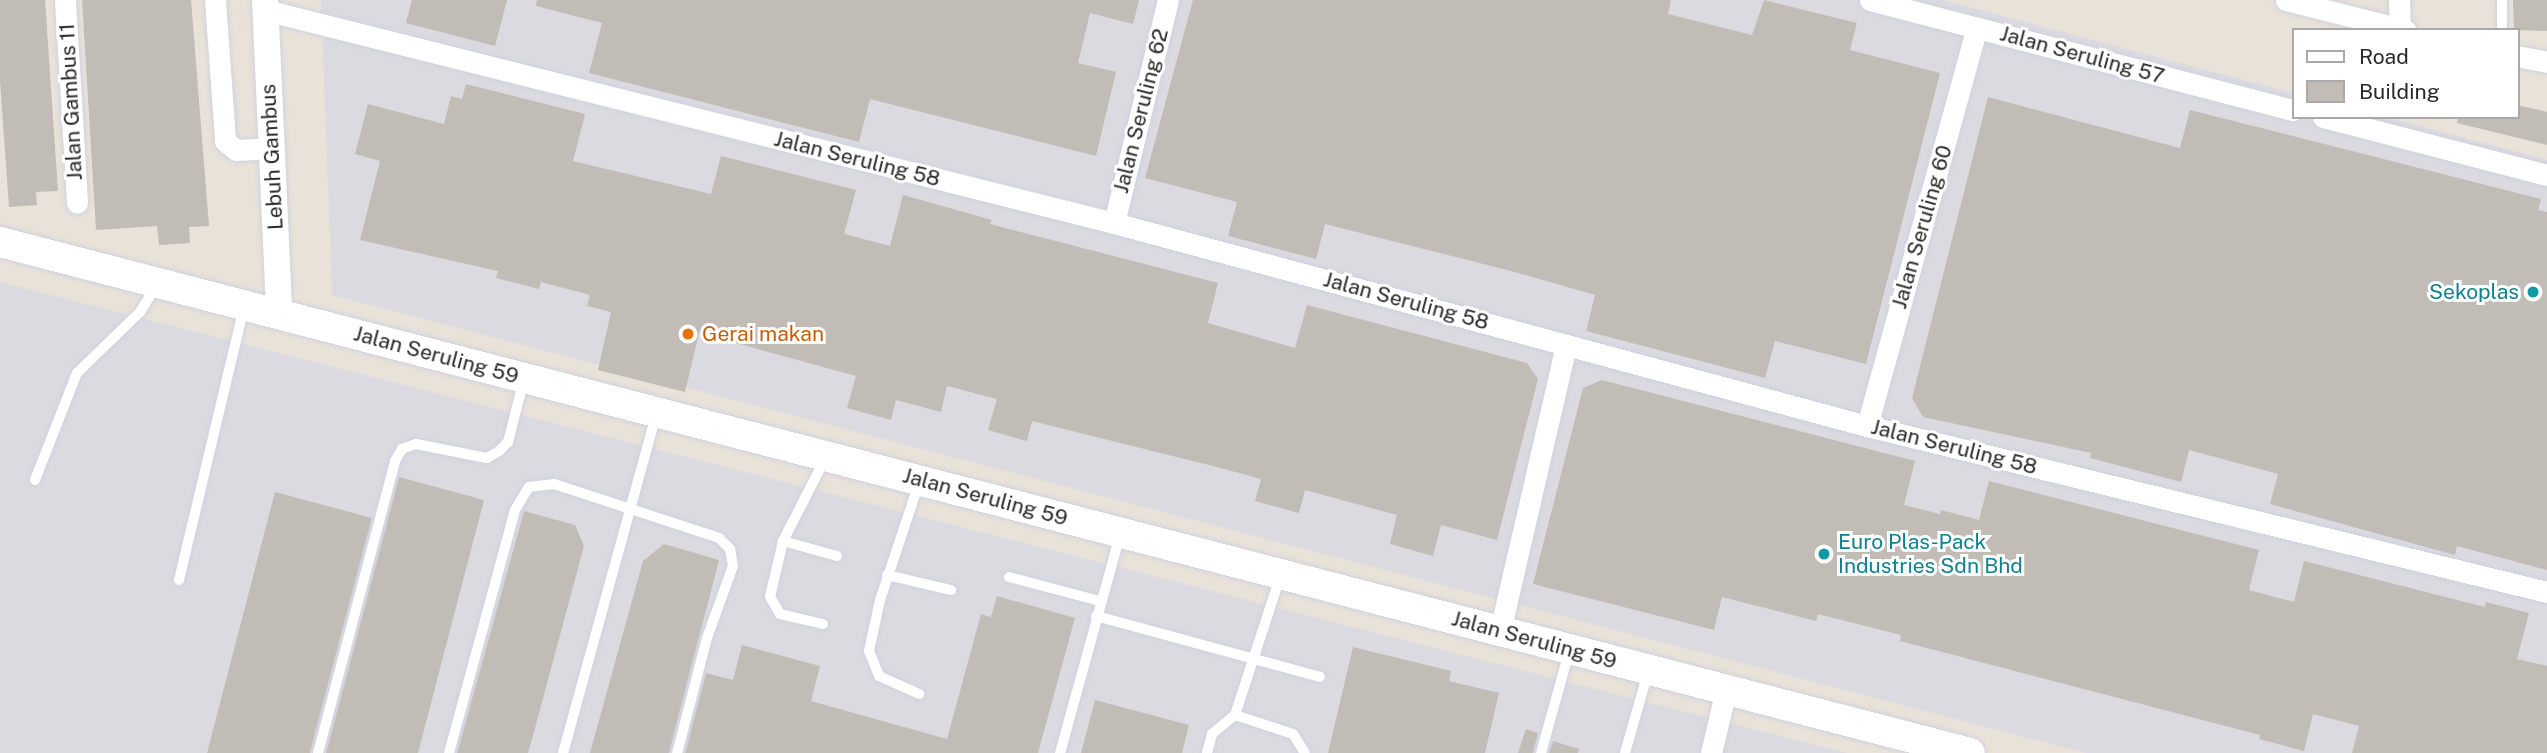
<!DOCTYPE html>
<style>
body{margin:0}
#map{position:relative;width:2547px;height:753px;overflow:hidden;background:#e9e2d9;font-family:"Public Sans",sans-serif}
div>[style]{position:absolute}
.industrial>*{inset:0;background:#dcdae1}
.building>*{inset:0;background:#c1bcb6}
.roads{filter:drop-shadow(0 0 2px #cfd2df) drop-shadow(0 0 2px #cfd2df)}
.service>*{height:10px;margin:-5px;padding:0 5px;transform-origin:5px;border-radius:5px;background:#fff}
.minor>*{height:21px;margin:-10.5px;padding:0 10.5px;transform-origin:10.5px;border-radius:10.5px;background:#fff}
.tertiary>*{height:26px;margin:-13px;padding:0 13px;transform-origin:13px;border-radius:13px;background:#fff}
.secondary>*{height:30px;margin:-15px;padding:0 15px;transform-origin:15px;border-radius:15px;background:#fff}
.dots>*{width:19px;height:19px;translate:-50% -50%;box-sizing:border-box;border:4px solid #fff;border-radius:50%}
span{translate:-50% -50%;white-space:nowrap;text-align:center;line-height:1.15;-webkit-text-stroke:6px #fff;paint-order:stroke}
.street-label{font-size:21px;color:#272727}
.culture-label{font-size:21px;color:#0d838f}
.right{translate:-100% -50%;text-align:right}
.left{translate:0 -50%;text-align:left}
.food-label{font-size:21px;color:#c56008}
.legend{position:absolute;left:2292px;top:28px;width:228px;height:91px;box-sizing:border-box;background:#fff;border:2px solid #a9a9a9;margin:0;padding:9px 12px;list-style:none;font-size:21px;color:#272727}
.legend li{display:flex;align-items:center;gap:14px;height:35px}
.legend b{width:35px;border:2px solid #a9a9a9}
</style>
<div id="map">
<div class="industrial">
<div style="clip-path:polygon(321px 0,1943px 0,2293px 93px,2293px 117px,2386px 117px,2547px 160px,2547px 753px,2086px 753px,332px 295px)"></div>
<div style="clip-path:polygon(0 282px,1847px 753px,0 753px)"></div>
</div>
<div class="building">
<div style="clip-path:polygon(0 0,45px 0,58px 191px,36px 192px,37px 205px,9px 207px,0 81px)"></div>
<div style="clip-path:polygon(82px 0,191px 0,209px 226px,189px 227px,190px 243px,159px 245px,157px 226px,96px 230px)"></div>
<div style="clip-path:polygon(412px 0,507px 0,495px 46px,406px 23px)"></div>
<div style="clip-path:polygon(537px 0,1139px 0,1133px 24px,1090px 13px,1078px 63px,1116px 72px,1096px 156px,870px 99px,859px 142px,589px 73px,602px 23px,536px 6px)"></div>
<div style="clip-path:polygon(1193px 0,1671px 0,1668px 14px,1752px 35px,1764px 0,1857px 23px,1850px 50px,1940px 73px,1866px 364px,1775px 341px,1765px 378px,1586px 331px,1595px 295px,1515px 272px,1325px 224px,1316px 259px,1228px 236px,1237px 202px,1145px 178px)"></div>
<div style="clip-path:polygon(2513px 0,2547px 0,2547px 31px,2514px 30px)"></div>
<div style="clip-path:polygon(466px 84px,585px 114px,573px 161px,711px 194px,721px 156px,856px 190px,844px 234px,890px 246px,903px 195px,992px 220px,990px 224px,1218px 283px,1208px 323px,1295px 348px,1307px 305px,1527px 363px,1538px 379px,1497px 540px,1441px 525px,1433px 556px,1390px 544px,1397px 515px,1305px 490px,1299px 513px,1255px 501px,1261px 479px,1213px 466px,1032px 421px,1027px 441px,988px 430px,997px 399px,947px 386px,941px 412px,896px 400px,891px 420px,847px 408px,856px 376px,699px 333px,685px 392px,598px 370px,611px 312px,587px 306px,590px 295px,541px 282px,539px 289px,496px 278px,498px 271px,360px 240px,380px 161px,355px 154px,368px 104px,444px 124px,451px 96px,462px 99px)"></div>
<div style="clip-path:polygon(1988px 97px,2180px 148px,2190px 110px,2541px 199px,2538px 210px,2547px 212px,2547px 570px,2457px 546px,2455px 555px,2270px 504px,2278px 474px,2189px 450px,2181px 482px,2090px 458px,2091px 453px,1923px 417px,1912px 398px)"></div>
<div style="clip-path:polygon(2517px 105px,2547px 112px,2547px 145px,2457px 123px,2458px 117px,2517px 117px)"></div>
<div style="clip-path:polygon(1602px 380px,1915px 461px,1904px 505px,1940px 514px,1941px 510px,1979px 520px,1989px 481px,2259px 550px,2249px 590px,2294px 602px,2304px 561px,2485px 607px,2486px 602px,2529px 613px,2517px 659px,2547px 666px,2547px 753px,2352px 753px,2359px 726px,2313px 714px,2304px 751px,2259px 739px,2260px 735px,1900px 641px,1901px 635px,1818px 614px,1816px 621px,1722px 597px,1714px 630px,1533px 584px,1583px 388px)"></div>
<div style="clip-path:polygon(399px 477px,484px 500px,418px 753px,326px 753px)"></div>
<div style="clip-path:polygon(275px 492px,372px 518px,310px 753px,207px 753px)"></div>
<div style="clip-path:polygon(524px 511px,575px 525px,584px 546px,535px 728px,528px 753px,457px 753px)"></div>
<div style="clip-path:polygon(664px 544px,719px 560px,669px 753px,590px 753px,643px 561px)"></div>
<div style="clip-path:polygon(997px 596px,1075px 618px,1038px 753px,685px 753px,706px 673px,733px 680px,742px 645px,820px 666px,811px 701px,947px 739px,981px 614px,991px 617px)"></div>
<div style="clip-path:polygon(1353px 647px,1451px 671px,1449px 681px,1499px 693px,1485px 753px,1328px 753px)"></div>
<div style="clip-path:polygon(1095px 700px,1189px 725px,1182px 753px,1081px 753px)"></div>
<div style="clip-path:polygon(1526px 729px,1538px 733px,1533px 753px,1518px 753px)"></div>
<div style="clip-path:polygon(1553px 741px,1579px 749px,1578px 753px,1549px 753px)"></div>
</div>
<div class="roads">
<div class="service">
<div style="left:2502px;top:0;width:30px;rotate:90deg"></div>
<div style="left:35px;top:480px;width:115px;rotate:-68.6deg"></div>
<div style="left:77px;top:373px;width:88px;rotate:-44.1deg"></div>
<div style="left:140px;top:312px;width:32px;rotate:-58deg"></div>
<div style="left:919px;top:483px;width:123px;rotate:108.4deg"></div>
<div style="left:880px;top:600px;width:52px;rotate:102.2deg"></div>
<div style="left:869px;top:651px;width:27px;rotate:68deg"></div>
<div style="left:879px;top:676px;width:44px;rotate:24.2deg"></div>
<div style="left:783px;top:541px;width:56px;rotate:15.5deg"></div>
<div style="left:887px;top:575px;width:66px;rotate:13.2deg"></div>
<div style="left:1009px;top:577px;width:94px;rotate:14.8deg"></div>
<div style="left:179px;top:580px;width:281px;rotate:-76.6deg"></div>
<div style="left:1096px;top:616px;width:232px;rotate:15.2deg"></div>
<div style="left:823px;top:624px;width:44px;rotate:-166.9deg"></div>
<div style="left:780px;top:614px;width:20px;rotate:-120deg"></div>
<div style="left:770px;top:597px;width:57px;rotate:-76.9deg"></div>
<div style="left:783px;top:541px;width:92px;rotate:-62.9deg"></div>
<div style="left:1235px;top:715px;width:61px;rotate:18.1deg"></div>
<div style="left:1293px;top:734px;width:22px;rotate:58deg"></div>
<div style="left:318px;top:753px;width:302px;rotate:-75.2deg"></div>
<div style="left:395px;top:461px;width:14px;rotate:-60deg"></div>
<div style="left:402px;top:449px;width:15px;rotate:-20deg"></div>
<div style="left:416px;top:444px;width:72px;rotate:11.2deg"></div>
<div style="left:487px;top:458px;width:14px;rotate:-30deg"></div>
<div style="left:499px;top:451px;width:13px;rotate:-45deg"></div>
<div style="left:508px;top:442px;width:65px;rotate:-75.7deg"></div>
<div style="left:449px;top:753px;width:252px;rotate:-74.8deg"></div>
<div style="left:515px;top:510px;width:27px;rotate:-59deg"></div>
<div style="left:529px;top:487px;width:25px;rotate:-7deg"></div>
<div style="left:554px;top:484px;width:174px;rotate:18.1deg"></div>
<div style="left:719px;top:538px;width:16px;rotate:45deg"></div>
<div style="left:730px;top:549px;width:17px;rotate:80deg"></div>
<div style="left:733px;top:566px;width:77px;rotate:109.9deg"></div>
<div style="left:707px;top:638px;width:119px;rotate:104.6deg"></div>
<div style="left:563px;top:753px;width:351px;rotate:-74.6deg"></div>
<div style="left:1060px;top:753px;width:226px;rotate:-74.6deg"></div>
<div style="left:1207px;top:753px;width:20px;rotate:-75deg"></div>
<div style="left:1212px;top:734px;width:30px;rotate:-40deg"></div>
<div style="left:1235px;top:715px;width:145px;rotate:-71.9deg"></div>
<div style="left:1541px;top:753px;width:105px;rotate:-74.5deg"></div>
<div style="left:1625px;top:753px;width:84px;rotate:-74.1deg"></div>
</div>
<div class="minor">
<div style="left:65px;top:0;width:203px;rotate:86.6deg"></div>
<div style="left:215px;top:0;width:141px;rotate:85.9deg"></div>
<div style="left:225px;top:141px;width:14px;rotate:39deg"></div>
<div style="left:236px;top:150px;width:35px;rotate:-3deg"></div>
<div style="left:1870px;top:0;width:437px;rotate:14.6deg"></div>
<div style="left:2286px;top:0;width:123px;rotate:14.1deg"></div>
<div style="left:2399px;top:0;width:29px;rotate:88deg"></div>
<div style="left:265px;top:10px;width:875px;rotate:14.08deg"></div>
<div style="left:1114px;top:223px;width:780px;rotate:15.09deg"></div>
<div style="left:1867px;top:426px;width:700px;rotate:13.72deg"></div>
<div style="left:2517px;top:56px;width:31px;rotate:11deg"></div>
<div style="left:2323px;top:117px;width:231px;rotate:14.5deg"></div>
<div style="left:1114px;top:223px;width:229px;rotate:-76.4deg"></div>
<div style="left:1867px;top:426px;width:413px;rotate:-74.6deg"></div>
<div style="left:1500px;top:631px;width:294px;rotate:-77deg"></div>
<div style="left:1711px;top:753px;width:65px;rotate:-76.6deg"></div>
</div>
<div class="tertiary">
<div style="left:265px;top:0;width:314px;rotate:87.4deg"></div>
</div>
<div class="secondary">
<div style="left:0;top:242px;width:2035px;rotate:14.54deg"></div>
</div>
</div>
<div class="dots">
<div style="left:2533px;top:292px;background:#0f9aa8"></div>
<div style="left:688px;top:334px;background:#e8710a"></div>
<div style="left:1824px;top:554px;background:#0f9aa8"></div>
</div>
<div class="street-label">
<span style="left:2082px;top:55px;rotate:15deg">Jalan Seruling 57</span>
<span style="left:71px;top:102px;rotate:-93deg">Jalan Gambus 11</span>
<span style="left:1141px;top:111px;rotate:-76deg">Jalan Seruling 62</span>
<span style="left:272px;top:157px;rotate:-93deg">Lebuh Gambus</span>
<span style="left:857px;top:159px;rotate:14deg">Jalan Seruling 58</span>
<span style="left:1922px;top:227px;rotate:-74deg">Jalan Seruling 60</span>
<span style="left:1406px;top:301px;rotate:15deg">Jalan Seruling 58</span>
<span style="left:436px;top:355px;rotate:15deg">Jalan Seruling 59</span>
<span style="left:1954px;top:447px;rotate:14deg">Jalan Seruling 58</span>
<span style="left:985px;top:497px;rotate:15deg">Jalan Seruling 59</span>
<span style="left:1534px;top:640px;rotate:15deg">Jalan Seruling 59</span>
</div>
<div class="culture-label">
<span class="right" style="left:2519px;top:292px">Sekoplas</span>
<span class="left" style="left:1838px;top:554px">Euro Plas-Pack<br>Industries Sdn Bhd</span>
</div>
<div class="food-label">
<span class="left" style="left:702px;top:334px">Gerai makan</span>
</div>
<ul class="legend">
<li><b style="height:9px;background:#fff"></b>Road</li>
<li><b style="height:19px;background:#c1bcb6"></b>Building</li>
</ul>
</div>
